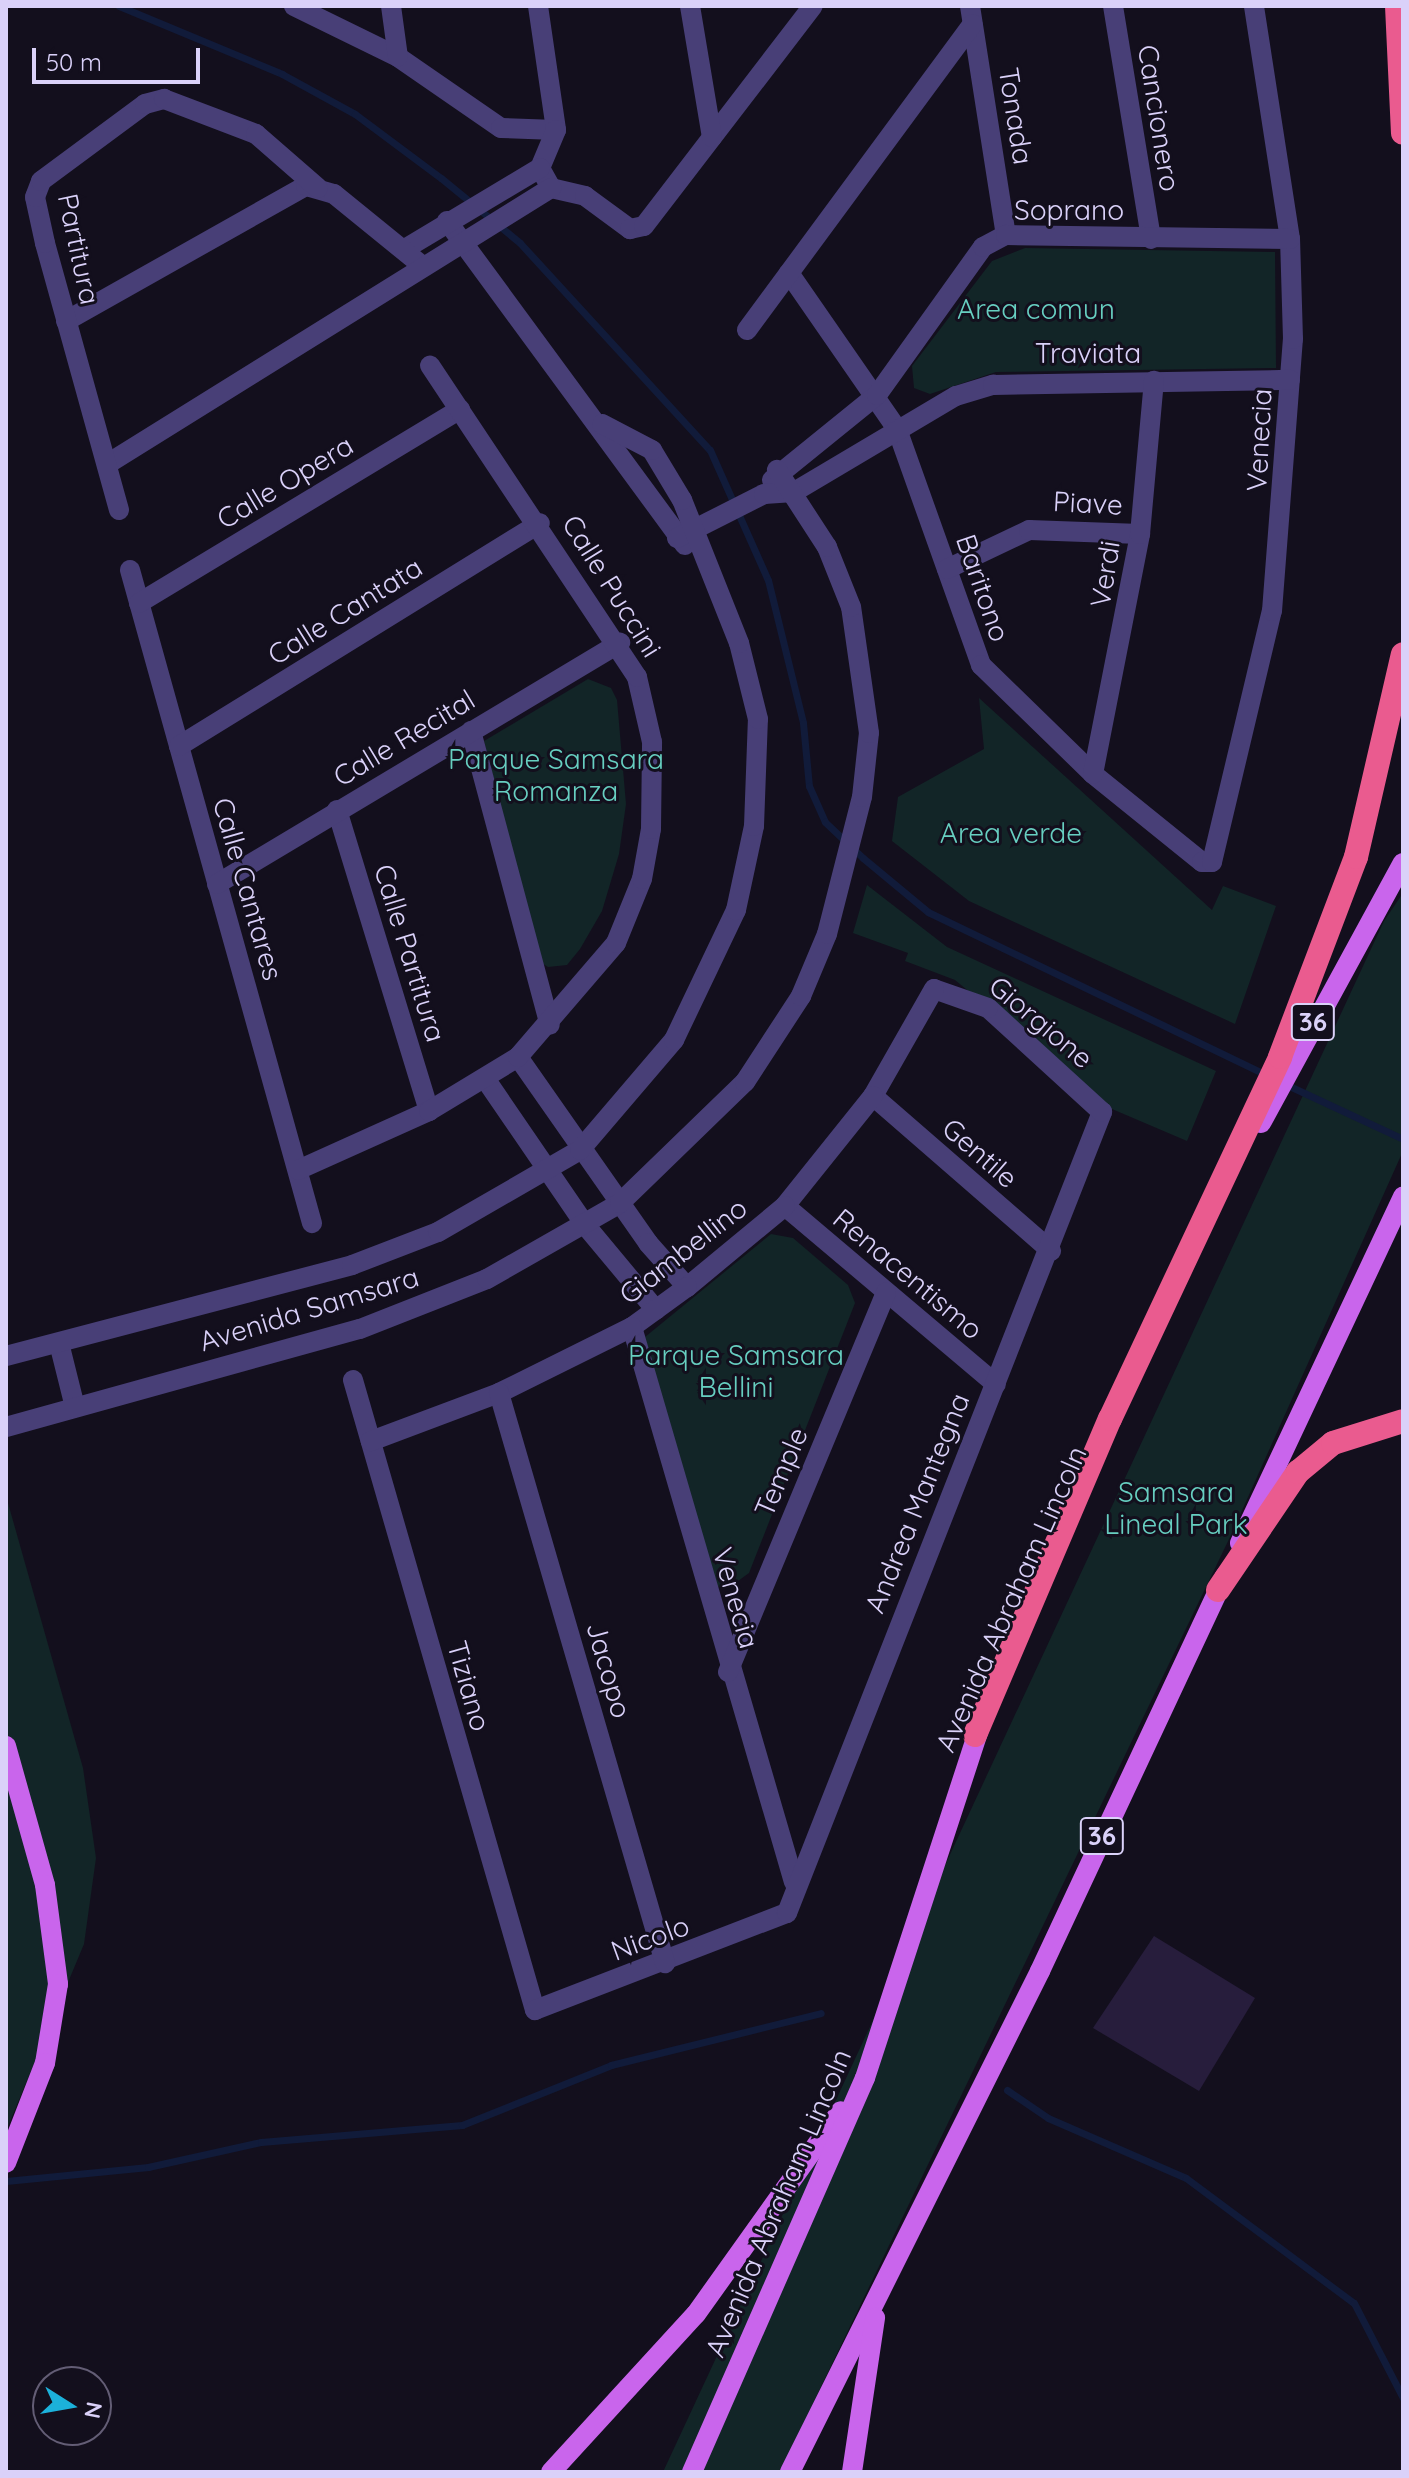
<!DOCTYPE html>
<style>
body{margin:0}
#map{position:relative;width:1409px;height:2478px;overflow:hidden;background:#130f1d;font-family:Quicksand,sans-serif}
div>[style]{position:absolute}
.green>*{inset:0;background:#122527}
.stream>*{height:7px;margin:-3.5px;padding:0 3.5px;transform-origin:3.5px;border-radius:3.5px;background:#111b3a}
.building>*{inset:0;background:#271d3c}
.minor>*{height:20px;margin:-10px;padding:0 10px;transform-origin:10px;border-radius:10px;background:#483f77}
.major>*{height:20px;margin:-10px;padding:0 10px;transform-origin:10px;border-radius:10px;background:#c965ec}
.highway>*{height:24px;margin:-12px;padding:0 12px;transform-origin:12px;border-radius:12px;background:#ea5b8f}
span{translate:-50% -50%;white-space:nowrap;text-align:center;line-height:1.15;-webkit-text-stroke:6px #130f1d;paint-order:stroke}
.shield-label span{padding:2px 6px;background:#130f1d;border:2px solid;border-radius:6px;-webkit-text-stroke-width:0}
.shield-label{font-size:26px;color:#dad1f9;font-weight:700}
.street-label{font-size:28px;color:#dad1f9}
.park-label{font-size:28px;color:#67cfc1}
.frame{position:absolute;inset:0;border:8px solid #dad1f9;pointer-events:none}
.north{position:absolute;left:32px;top:2366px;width:80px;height:80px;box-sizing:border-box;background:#130f1d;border:2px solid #635d75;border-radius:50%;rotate:101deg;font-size:22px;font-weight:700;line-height:32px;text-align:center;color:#dad1f9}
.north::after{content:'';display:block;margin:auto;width:28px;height:36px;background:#1cb1da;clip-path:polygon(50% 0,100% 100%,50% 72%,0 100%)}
.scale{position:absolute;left:32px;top:48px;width:168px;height:36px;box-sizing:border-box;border:4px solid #dad1f9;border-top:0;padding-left:10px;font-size:24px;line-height:28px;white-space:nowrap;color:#dad1f9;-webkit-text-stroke:6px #130f1d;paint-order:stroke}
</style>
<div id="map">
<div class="green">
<div style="clip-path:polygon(1025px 248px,1275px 252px,1276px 368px,996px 372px,930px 394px,914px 388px,912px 366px,992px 261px)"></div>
<div style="clip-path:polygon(588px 679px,611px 688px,617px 700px,626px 804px,619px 854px,602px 911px,580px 949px,567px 965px,548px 967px,540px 962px,484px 741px)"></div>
<div style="clip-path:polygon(979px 698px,1212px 910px,1223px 886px,1276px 906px,1235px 1024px,969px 901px,892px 841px,898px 797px,984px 749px)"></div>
<div style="clip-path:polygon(867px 885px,947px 947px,1216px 1071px,1187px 1141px,1112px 1109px,955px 980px,905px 961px,908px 953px,853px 933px)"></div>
<div style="clip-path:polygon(1403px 893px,1403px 1151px,1231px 1535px,780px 2472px,663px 2472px,1384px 921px)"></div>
<div style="clip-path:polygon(771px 1234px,793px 1238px,848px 1285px,855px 1303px,749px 1573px,727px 1589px,713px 1585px,645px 1337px)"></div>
<div style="clip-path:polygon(6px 1496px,83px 1768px,96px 1858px,84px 1944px,6px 2131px)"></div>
</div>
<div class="stream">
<div style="left:119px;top:6px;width:177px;rotate:22.6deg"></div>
<div style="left:282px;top:74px;width:83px;rotate:28.7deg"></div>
<div style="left:355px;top:114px;width:107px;rotate:36.7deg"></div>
<div style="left:441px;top:178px;width:102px;rotate:39.4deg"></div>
<div style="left:520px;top:243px;width:281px;rotate:47.5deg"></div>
<div style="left:710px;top:450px;width:142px;rotate:66deg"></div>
<div style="left:768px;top:580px;width:147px;rotate:76.2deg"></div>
<div style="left:803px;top:723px;width:63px;rotate:84.6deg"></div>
<div style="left:809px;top:786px;width:39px;rotate:66deg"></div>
<div style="left:825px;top:822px;width:52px;rotate:43.5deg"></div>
<div style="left:863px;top:858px;width:85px;rotate:39.7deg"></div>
<div style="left:928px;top:912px;width:376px;rotate:25.7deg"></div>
<div style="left:1285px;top:1084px;width:130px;rotate:25deg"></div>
<div style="left:1007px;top:2090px;width:50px;rotate:34.3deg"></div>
<div style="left:1048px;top:2118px;width:150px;rotate:23.5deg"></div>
<div style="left:1186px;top:2178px;width:209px;rotate:36.7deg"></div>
<div style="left:1354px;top:2303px;width:107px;rotate:62.7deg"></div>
<div style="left:6px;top:2181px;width:143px;rotate:-5.6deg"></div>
<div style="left:148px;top:2167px;width:116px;rotate:-12.5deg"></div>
<div style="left:261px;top:2142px;width:202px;rotate:-4.8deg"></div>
<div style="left:462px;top:2125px;width:161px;rotate:-21.9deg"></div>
<div style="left:611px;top:2065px;width:216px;rotate:-13.9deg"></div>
</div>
<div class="building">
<div style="clip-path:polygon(1154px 1936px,1255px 1998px,1199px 2091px,1093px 2028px)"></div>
</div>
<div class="minor">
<div style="left:294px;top:6px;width:116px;rotate:26.1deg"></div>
<div style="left:398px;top:57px;width:125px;rotate:34.6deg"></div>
<div style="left:501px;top:128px;width:55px;rotate:2.1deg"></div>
<div style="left:391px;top:6px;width:51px;rotate:82.2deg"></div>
<div style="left:538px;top:6px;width:125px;rotate:81.7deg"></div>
<div style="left:556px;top:130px;width:41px;rotate:112.8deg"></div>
<div style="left:540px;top:168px;width:23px;rotate:61deg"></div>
<div style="left:551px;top:188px;width:35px;rotate:13deg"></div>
<div style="left:585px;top:196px;width:56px;rotate:36.3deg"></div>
<div style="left:630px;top:229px;width:14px;rotate:-12deg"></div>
<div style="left:644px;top:226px;width:277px;rotate:-52.5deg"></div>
<div style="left:690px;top:6px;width:133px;rotate:80.5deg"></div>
<div style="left:970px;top:6px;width:232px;rotate:81.1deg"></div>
<div style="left:1113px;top:6px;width:236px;rotate:80.7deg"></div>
<div style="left:447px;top:221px;width:402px;rotate:53.7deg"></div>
<div style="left:408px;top:247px;width:154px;rotate:-30.9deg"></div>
<div style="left:789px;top:273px;width:190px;rotate:55.3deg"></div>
<div style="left:897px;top:429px;width:251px;rotate:70.4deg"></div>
<div style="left:981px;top:665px;width:156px;rotate:44.2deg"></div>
<div style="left:1093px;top:774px;width:140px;rotate:38.9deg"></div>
<div style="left:1202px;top:862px;width:10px"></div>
<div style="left:1212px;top:862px;width:258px;rotate:-76.6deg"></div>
<div style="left:1272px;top:611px;width:273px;rotate:-85.6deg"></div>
<div style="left:1293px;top:339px;width:100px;rotate:-91.7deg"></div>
<div style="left:1290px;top:239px;width:236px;rotate:-98.8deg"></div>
<div style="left:66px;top:321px;width:275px;rotate:-29.4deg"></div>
<div style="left:306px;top:186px;width:29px;rotate:16deg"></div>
<div style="left:334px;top:194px;width:111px;rotate:39.1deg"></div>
<div style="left:747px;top:330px;width:380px;rotate:-53.6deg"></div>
<div style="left:109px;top:463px;width:521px;rotate:-31.89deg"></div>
<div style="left:772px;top:480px;width:135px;rotate:-39deg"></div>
<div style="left:877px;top:395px;width:182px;rotate:-54.4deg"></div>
<div style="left:983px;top:247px;width:26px;rotate:-28deg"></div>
<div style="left:1006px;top:235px;width:284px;rotate:0.8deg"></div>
<div style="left:119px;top:510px;width:277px;rotate:-105.5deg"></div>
<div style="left:45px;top:243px;width:47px;rotate:-102.3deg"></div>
<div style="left:35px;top:197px;width:17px;rotate:-69deg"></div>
<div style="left:41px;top:181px;width:129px;rotate:-36.5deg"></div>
<div style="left:145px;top:104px;width:20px;rotate:-15deg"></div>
<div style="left:164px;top:99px;width:98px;rotate:20.8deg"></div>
<div style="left:256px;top:134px;width:82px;rotate:41.1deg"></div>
<div style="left:677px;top:538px;width:97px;rotate:-26.8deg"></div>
<div style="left:764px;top:494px;width:30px;rotate:-4deg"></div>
<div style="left:794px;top:492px;width:188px;rotate:-30.7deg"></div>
<div style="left:956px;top:396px;width:39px;rotate:-17deg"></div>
<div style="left:993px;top:385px;width:297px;rotate:-1deg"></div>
<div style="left:947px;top:569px;width:91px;rotate:-25.4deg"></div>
<div style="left:1029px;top:530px;width:111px;rotate:2.1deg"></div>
<div style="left:130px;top:570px;width:678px;rotate:74.43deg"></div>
<div style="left:139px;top:603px;width:375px;rotate:-31.1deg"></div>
<div style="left:471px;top:731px;width:304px;rotate:75deg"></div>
<div style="left:179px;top:746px;width:424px;rotate:-31.7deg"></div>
<div style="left:1093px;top:774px;width:245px;rotate:-78.9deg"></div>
<div style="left:1140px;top:534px;width:154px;rotate:-84.8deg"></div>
<div style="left:337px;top:810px;width:315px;rotate:73deg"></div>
<div style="left:217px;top:884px;width:470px;rotate:-30.9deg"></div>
<div style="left:518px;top:1057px;width:227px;rotate:55deg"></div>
<div style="left:648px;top:1243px;width:59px;rotate:48.4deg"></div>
<div style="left:486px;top:1080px;width:177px;rotate:55.6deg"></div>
<div style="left:586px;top:1226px;width:109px;rotate:50.2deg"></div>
<div style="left:873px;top:1096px;width:236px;rotate:41deg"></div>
<div style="left:298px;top:1170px;width:144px;rotate:-24.2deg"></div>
<div style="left:429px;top:1111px;width:104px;rotate:-31.2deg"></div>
<div style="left:518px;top:1057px;width:150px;rotate:-49.3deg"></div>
<div style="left:616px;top:943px;width:69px;rotate:-67.9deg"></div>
<div style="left:642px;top:879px;width:51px;rotate:-79.8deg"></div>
<div style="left:651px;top:829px;width:87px;rotate:-89.3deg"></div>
<div style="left:652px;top:742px;width:67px;rotate:-103deg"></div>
<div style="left:637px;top:677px;width:374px;rotate:-123.6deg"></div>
<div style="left:785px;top:1206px;width:276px;rotate:40.2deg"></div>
<div style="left:632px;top:1327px;width:578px;rotate:73.73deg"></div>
<div style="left:59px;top:1343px;width:66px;rotate:76deg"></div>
<div style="left:6px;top:1356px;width:358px;rotate:-14.7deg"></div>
<div style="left:352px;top:1265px;width:92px;rotate:-21deg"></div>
<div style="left:438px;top:1232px;width:164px;rotate:-30deg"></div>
<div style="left:580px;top:1150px;width:145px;rotate:-49.5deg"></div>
<div style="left:674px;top:1040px;width:144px;rotate:-64.5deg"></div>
<div style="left:736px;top:910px;width:86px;rotate:-77.9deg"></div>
<div style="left:754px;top:826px;width:107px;rotate:-87.9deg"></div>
<div style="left:758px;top:719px;width:78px;rotate:-104deg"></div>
<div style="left:739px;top:643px;width:154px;rotate:-111.7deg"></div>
<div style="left:682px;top:500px;width:58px;rotate:-121deg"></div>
<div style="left:652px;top:450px;width:56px;rotate:-152.5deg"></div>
<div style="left:353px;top:1380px;width:656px;rotate:73.89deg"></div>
<div style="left:535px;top:2010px;width:270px;rotate:-21.1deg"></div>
<div style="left:787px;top:1913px;width:861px;rotate:-68.53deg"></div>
<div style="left:1102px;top:1112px;width:154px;rotate:-137.6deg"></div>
<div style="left:988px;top:1008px;width:57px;rotate:-160.6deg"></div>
<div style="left:934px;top:989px;width:123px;rotate:119.7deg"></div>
<div style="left:873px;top:1096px;width:141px;rotate:128.7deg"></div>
<div style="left:785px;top:1206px;width:127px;rotate:140.4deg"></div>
<div style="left:687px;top:1287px;width:68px;rotate:144deg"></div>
<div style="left:632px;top:1327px;width:148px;rotate:153.6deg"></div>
<div style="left:499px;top:1393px;width:137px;rotate:159.4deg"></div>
<div style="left:499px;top:1393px;width:594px;rotate:73.76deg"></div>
<div style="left:6px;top:1427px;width:367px;rotate:-15.5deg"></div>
<div style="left:360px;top:1329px;width:136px;rotate:-21.5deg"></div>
<div style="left:487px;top:1279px;width:153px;rotate:-29.7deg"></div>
<div style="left:620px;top:1203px;width:174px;rotate:-44.1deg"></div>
<div style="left:745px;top:1082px;width:103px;rotate:-56.9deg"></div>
<div style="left:801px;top:996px;width:67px;rotate:-67.2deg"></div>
<div style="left:827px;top:934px;width:141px;rotate:-75.7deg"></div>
<div style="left:862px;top:797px;width:64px;rotate:-83.8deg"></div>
<div style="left:869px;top:733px;width:127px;rotate:-98.1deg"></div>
<div style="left:851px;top:607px;width:65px;rotate:-111.8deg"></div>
<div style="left:827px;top:547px;width:92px;rotate:-123deg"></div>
<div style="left:728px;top:1672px;width:411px;rotate:-67.4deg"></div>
</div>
<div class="major">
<div style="left:1261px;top:1123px;width:296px;rotate:-61.4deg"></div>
<div style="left:1240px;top:1543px;width:383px;rotate:-64.8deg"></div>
<div style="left:6px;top:1746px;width:144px;rotate:74.3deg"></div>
<div style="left:45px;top:1885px;width:100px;rotate:82.5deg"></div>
<div style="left:58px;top:1984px;width:80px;rotate:99.3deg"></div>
<div style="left:45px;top:2063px;width:107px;rotate:111.3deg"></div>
<div style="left:551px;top:2472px;width:214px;rotate:-47.5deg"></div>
<div style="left:696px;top:2314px;width:249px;rotate:-54.5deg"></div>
<div style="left:692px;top:2472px;width:430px;rotate:-66.3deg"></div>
<div style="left:865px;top:2078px;width:377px;rotate:-71.9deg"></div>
<div style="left:790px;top:2472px;width:560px;rotate:-63.48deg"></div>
<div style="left:1040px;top:1971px;width:436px;rotate:-64.9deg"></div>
<div style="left:852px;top:2472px;width:156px;rotate:-81.5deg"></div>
</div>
<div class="highway">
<div style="left:1397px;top:6px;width:127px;rotate:87.3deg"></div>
<div style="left:1218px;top:1590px;width:143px;rotate:-55.9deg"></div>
<div style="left:1298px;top:1472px;width:45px;rotate:-39.6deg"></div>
<div style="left:1333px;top:1443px;width:73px;rotate:-17.4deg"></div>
<div style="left:975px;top:1735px;width:344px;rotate:-66.9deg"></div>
<div style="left:1110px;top:1419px;width:400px;rotate:-64.8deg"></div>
<div style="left:1280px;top:1057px;width:214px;rotate:-69.2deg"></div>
<div style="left:1356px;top:857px;width:208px;rotate:-77deg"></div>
</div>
<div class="shield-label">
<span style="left:1313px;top:1022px">36</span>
<span style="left:1102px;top:1836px">36</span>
</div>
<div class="street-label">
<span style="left:1016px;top:116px;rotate:81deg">Tonada</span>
<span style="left:1159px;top:118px;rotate:81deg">Cancionero</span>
<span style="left:1069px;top:210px">Soprano</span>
<span style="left:79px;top:249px;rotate:78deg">Partitura</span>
<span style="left:1088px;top:353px">Traviata</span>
<span style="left:1259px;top:440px;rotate:-87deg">Venecia</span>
<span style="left:285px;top:482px;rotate:-31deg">Calle Opera</span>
<span style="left:1088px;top:503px;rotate:3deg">Piave</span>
<span style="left:1105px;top:574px;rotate:-81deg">Verdi</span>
<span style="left:612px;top:586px;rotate:58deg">Calle Puccini</span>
<span style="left:983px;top:588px;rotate:71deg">Baritono</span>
<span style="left:345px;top:611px;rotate:-32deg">Calle Cantata</span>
<span style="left:404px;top:738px;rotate:-31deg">Calle Recital</span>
<span style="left:248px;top:889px;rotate:74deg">Calle Cantares</span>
<span style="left:410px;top:953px;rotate:73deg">Calle Partitura</span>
<span style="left:1041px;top:1022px;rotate:40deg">Giorgione</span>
<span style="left:980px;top:1153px;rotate:41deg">Gentile</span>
<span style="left:683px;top:1251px;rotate:-38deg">Giambellino</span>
<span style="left:908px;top:1274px;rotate:40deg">Renacentismo</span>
<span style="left:309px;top:1309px;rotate:-17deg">Avenida Samsara</span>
<span style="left:781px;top:1472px;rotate:-67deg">Temple</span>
<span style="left:917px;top:1503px;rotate:-68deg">Andrea Mantegna</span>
<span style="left:736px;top:1598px;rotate:74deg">Venecia</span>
<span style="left:1011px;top:1599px;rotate:-66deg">Avenida Abraham Lincoln</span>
<span style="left:609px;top:1670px;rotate:74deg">Jacopo</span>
<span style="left:469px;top:1686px;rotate:74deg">Tiziano</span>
<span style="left:650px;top:1938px;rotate:-20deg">Nicolo</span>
<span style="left:778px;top:2203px;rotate:-67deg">Avenida Abraham Lincoln</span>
</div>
<div class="park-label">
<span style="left:1036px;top:309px">Area comun</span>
<span style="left:556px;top:775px">Parque Samsara<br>Romanza</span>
<span style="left:1011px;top:833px">Area verde</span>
<span style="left:736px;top:1371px">Parque Samsara<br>Bellini</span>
<span style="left:1176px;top:1508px">Samsara<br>Lineal Park</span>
</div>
<div class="frame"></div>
<div class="north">N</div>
<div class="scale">50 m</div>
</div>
